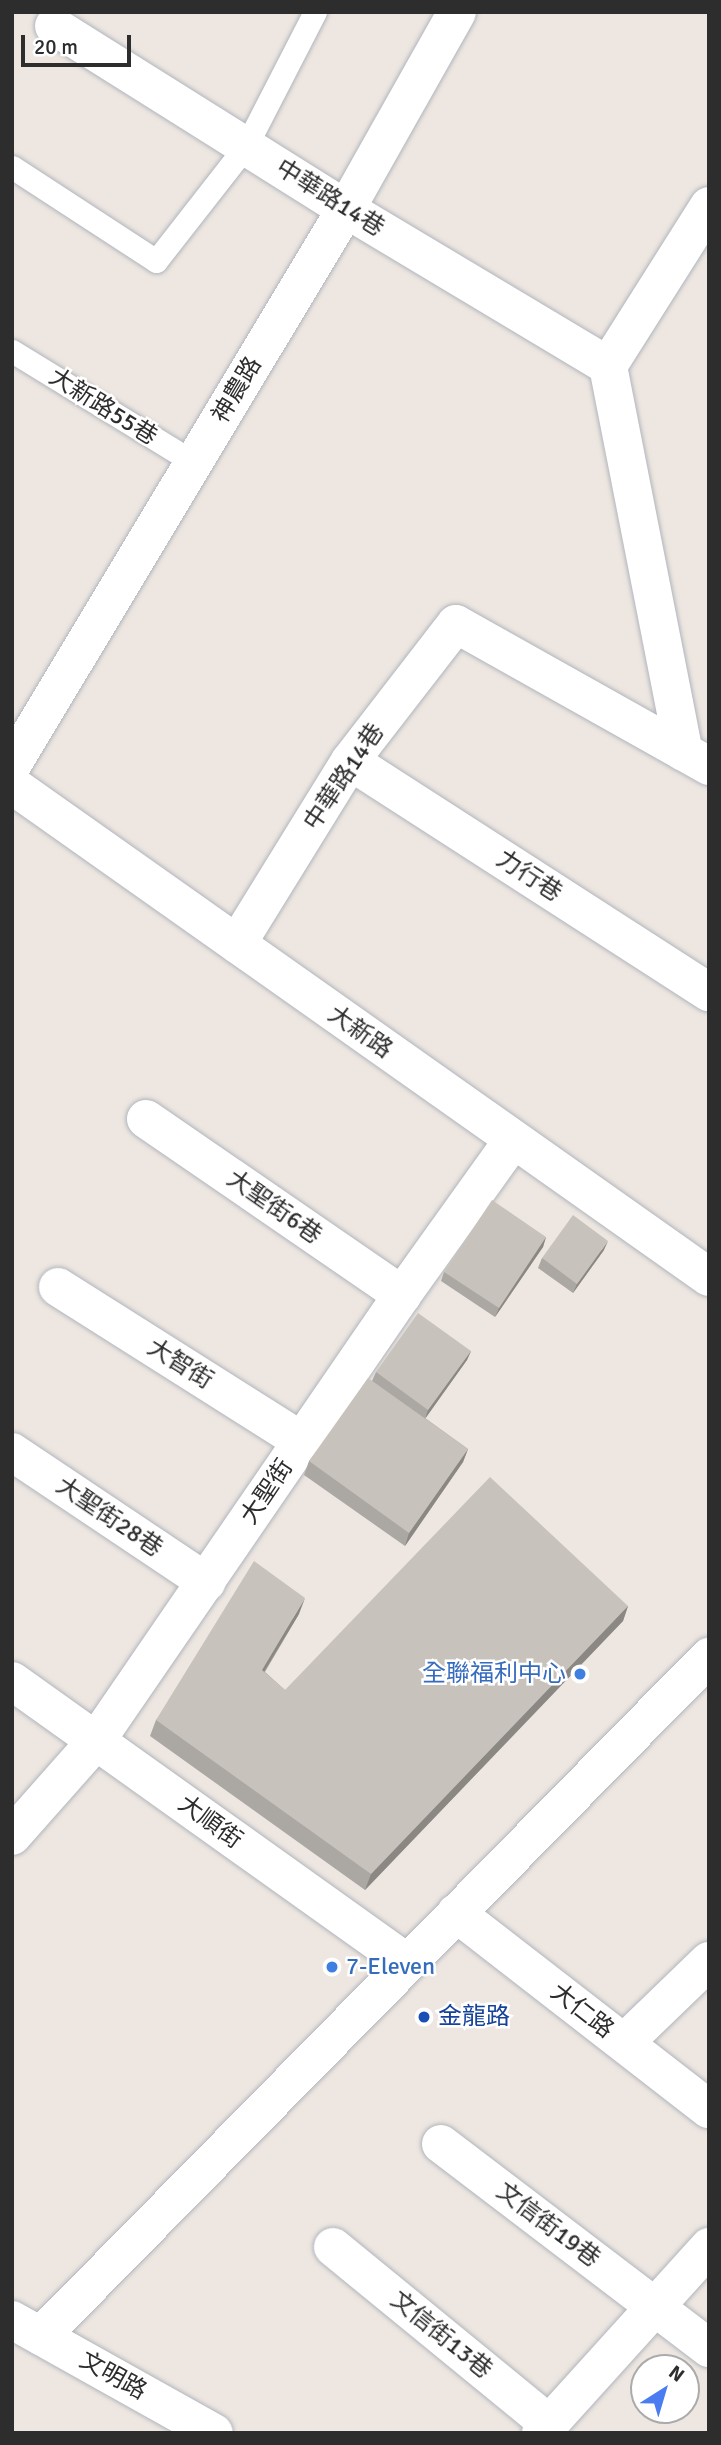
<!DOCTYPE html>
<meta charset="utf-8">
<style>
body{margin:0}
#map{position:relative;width:721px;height:2445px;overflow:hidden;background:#eee7e1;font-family:Signika,"Noto Sans TC",sans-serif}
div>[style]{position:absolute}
.roads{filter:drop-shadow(0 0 2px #b1b5bd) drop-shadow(0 0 2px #b1b5bd)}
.service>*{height:23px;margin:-11.5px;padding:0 11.5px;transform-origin:11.5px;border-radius:11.5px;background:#fff}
.minor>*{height:38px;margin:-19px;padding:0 19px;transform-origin:19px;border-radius:19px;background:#fff}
.wall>*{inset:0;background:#aba7a2}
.shaded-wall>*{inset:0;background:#8b8884}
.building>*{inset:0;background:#c7c2bc}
.dots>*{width:19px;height:19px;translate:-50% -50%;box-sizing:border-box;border:4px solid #fff;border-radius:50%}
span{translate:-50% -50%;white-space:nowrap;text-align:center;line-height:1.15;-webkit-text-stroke:5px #fff;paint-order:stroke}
.street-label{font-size:24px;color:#2d2d2d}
.shop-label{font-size:24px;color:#366cbe}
.right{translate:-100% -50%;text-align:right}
.left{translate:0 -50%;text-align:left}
.transit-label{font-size:24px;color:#164399}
.frame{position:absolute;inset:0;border:14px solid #2d2d2d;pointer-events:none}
.north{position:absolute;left:630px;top:2354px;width:70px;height:70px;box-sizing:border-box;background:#fff;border:2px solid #ababab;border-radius:50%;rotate:37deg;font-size:19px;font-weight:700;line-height:28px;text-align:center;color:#2d2d2d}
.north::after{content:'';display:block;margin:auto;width:24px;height:32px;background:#4b7df1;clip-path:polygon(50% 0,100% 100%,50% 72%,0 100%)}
.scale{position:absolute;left:21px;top:35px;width:110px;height:32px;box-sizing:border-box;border:4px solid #2d2d2d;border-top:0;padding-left:9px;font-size:21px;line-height:24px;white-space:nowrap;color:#2d2d2d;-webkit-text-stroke:5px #fff;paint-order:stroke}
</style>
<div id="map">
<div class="roads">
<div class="service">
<div style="left:12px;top:167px;width:172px;rotate:33.1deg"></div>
<div style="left:156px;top:261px;width:146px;rotate:-52deg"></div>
<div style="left:246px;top:146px;width:151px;rotate:-62.8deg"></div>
<div style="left:12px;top:351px;width:212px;rotate:31.5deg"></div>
</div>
<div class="minor">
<div style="left:54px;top:26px;width:345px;rotate:32.1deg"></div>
<div style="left:346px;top:209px;width:305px;rotate:30.9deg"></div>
<div style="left:709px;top:206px;width:189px;rotate:122.3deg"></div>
<div style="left:608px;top:366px;width:393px;rotate:78.9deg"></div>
<div style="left:684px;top:752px;width:29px;rotate:29deg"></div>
<div style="left:350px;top:761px;width:427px;rotate:32.8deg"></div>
<div style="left:12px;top:765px;width:649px;rotate:-59.01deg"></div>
<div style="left:346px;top:209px;width:226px;rotate:-60.6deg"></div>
<div style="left:12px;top:785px;width:853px;rotate:35.22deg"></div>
<div style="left:237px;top:944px;width:215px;rotate:-58.3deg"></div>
<div style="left:350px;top:761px;width:173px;rotate:-52.3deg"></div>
<div style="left:456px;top:624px;width:261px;rotate:29.3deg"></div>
<div style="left:146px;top:1119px;width:311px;rotate:34.5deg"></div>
<div style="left:58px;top:1287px;width:289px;rotate:32.3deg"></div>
<div style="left:12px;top:1452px;width:234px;rotate:33.8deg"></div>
<div style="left:12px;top:1681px;width:485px;rotate:35.5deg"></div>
<div style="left:12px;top:1836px;width:127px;rotate:-48.5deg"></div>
<div style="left:96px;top:1741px;width:541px;rotate:-55.55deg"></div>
<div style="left:402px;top:1295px;width:191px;rotate:-54.4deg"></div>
<div style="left:456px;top:1913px;width:320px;rotate:37.8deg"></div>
<div style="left:624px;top:2043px;width:118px;rotate:-44deg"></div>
<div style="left:441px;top:2144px;width:337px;rotate:37.3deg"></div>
<div style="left:333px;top:2247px;width:279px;rotate:39.3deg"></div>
<div style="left:12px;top:2320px;width:231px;rotate:29.2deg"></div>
<div style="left:41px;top:2336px;width:953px;rotate:-45.47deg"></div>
<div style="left:541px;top:2433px;width:251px;rotate:-47.9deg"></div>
</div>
</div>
<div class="wall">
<div style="clip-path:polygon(546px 1237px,543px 1247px,495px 1317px,441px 1281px,444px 1272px)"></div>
<div style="clip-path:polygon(604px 1250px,573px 1293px,538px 1268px,542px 1258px)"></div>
<div style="clip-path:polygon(471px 1351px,467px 1360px,425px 1418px,468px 1449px,463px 1462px,405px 1546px,304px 1475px,309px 1461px,372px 1381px,376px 1372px)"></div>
<div style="clip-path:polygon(628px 1606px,623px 1621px,365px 1890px,150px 1736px,156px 1720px,299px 1614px,265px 1672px,285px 1690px)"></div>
</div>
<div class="shaded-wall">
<div style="clip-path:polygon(546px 1237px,543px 1247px,495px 1317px,499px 1308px)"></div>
<div style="clip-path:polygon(608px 1241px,604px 1250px,573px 1293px,577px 1284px)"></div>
<div style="clip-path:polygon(471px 1351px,467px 1360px,425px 1419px,428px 1410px)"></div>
<div style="clip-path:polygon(468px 1449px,463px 1462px,405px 1546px,409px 1533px)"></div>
<div style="clip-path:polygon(305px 1598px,299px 1614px,256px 1685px,262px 1670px)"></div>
<div style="clip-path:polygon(628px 1606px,623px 1621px,365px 1890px,371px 1874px)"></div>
</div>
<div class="building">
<div style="clip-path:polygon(492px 1200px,546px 1237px,499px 1308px,444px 1272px)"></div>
<div style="clip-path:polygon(573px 1215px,608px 1241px,577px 1284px,542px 1258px)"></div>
<div style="clip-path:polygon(418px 1313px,471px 1351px,428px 1410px,376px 1372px)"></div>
<div style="clip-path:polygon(368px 1378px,468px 1449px,409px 1533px,309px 1461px)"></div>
<div style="clip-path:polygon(490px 1477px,628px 1606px,371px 1874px,156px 1720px,254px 1561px,305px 1598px,262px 1670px,285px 1690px)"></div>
</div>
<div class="dots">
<div style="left:580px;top:1674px;background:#3f7fe0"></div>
<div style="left:332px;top:1967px;background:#3f7fe0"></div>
<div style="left:424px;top:2017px;background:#1a4fb4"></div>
</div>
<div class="street-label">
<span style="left:330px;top:198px;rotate:32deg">中華路14巷</span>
<span style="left:237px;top:390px;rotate:-59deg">神農路</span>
<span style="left:103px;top:407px;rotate:32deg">大新路55巷</span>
<span style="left:344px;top:777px;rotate:-56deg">中華路14巷</span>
<span style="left:529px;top:876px;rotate:33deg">力行巷</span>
<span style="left:360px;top:1032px;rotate:35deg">大新路</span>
<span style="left:274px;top:1207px;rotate:35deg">大聖街6巷</span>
<span style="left:180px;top:1364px;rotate:32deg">大智街</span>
<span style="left:267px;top:1492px;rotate:-56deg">大聖街</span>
<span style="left:109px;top:1517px;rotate:34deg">大聖街28巷</span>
<span style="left:210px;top:1822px;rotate:36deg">大順街</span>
<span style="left:582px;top:2011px;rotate:38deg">大仁路</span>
<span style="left:548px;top:2225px;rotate:37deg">文信街19巷</span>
<span style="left:441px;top:2335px;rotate:39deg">文信街13巷</span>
<span style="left:113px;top:2376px;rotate:29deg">文明路</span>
</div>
<div class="shop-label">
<span class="right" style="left:566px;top:1674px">全聯福利中心</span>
<span class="left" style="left:346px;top:1967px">7-Eleven</span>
</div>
<div class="transit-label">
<span class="left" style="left:438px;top:2017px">金龍路</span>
</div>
<div class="frame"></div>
<div class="north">N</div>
<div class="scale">20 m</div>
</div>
